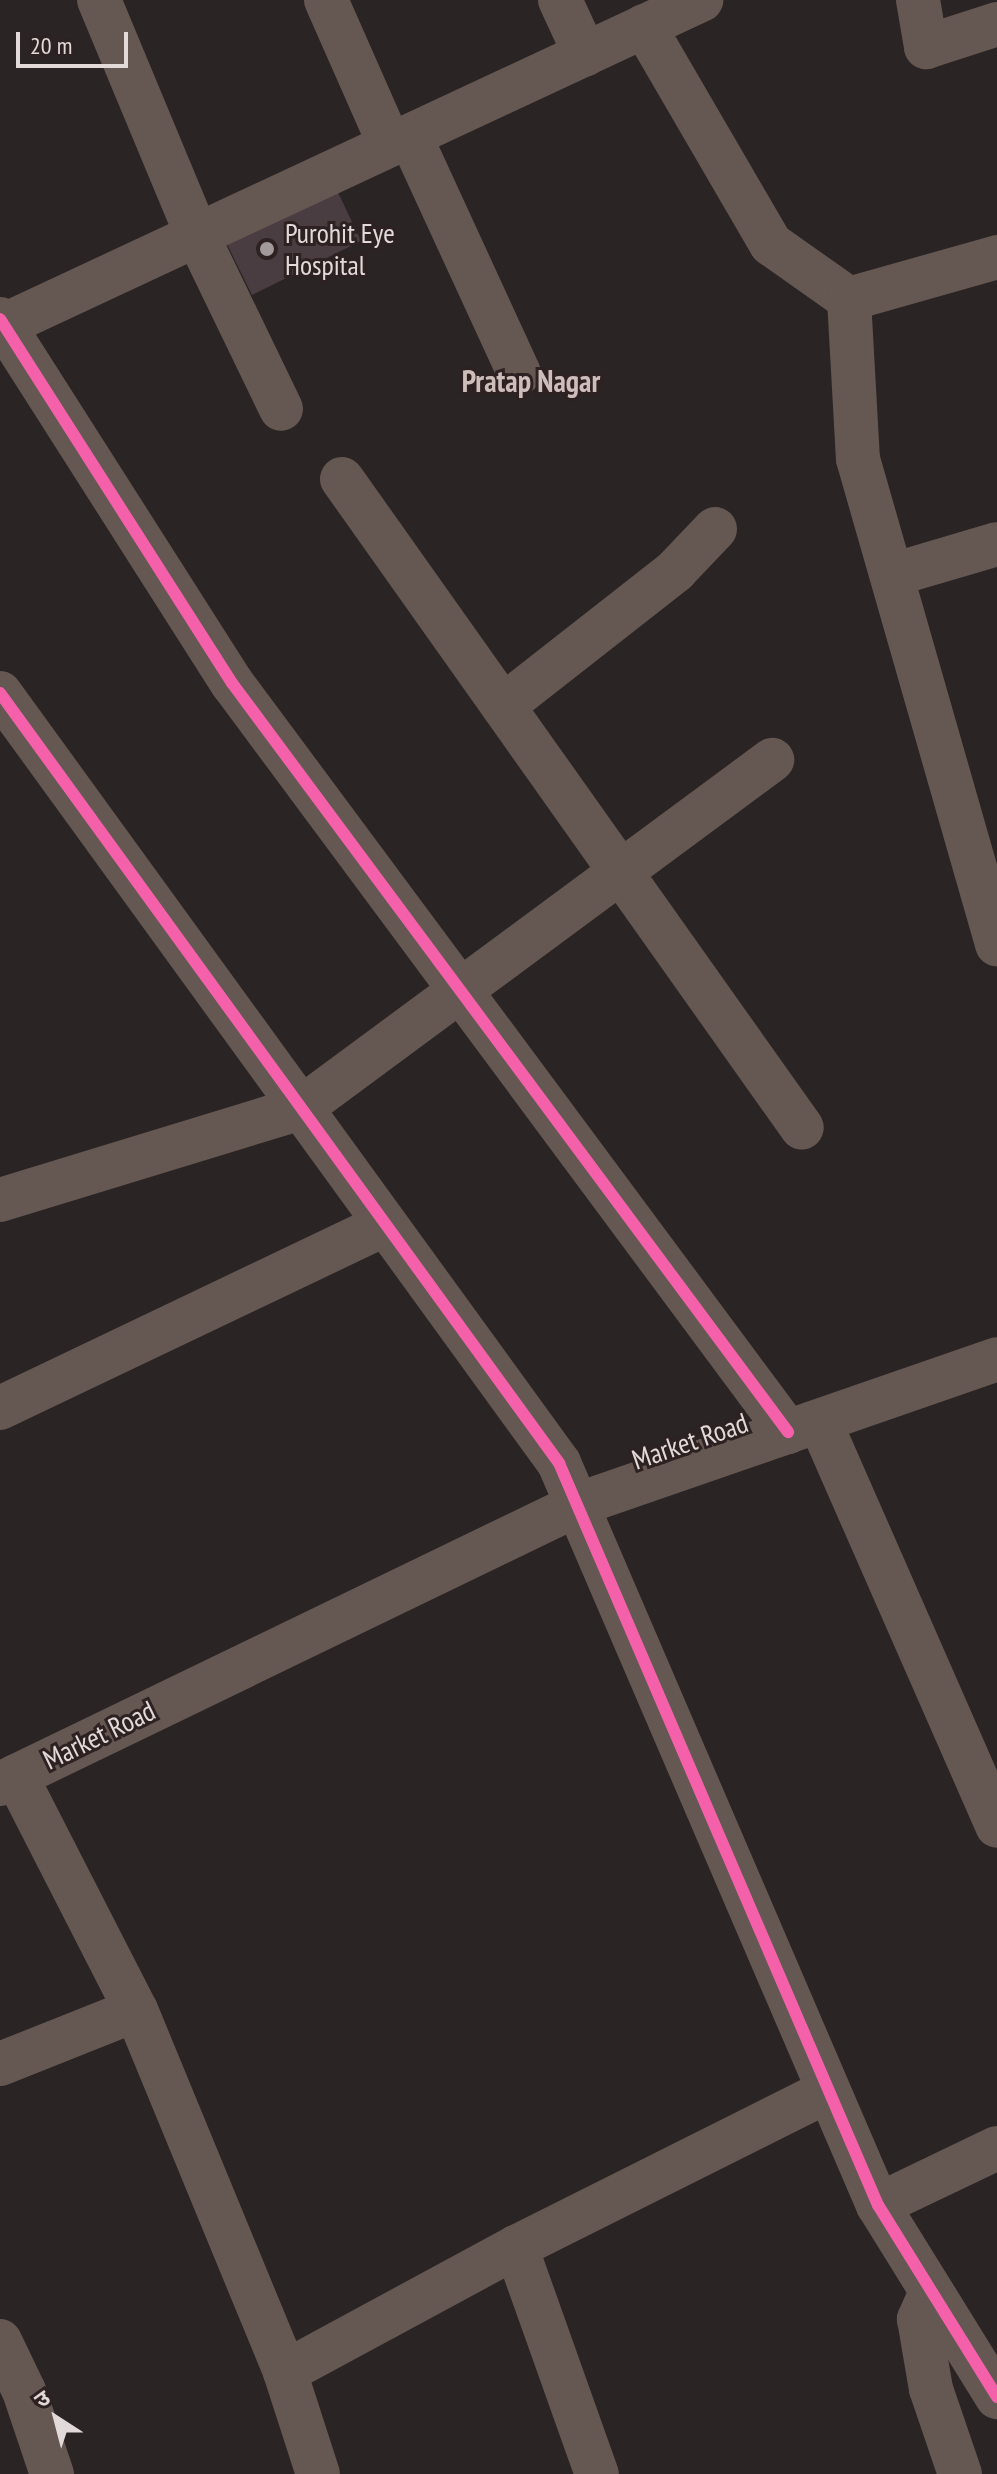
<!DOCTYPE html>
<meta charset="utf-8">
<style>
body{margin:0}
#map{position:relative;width:997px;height:2474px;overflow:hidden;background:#2a2424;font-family:"PT Sans Narrow","Noto Sans Devanagari",sans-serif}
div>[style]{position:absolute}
.building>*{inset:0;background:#4a3d41}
.minor>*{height:44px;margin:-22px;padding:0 22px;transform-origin:22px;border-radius:22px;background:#655751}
.cycleway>*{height:12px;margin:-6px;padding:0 6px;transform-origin:6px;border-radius:6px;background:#f560ab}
.dots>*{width:22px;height:22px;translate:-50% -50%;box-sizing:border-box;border:4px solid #2d2121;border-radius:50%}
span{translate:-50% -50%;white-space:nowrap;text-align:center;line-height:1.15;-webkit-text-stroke:6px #2d2121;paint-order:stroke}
.poi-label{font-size:28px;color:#e2d9d9}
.left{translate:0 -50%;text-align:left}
.street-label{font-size:28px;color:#e2d9d9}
.neighbourhood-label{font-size:30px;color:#cdbdbb;font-weight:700}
.north{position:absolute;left:16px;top:2378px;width:80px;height:80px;-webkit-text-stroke:6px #2d2121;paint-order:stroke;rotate:324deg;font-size:22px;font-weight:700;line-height:32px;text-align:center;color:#e2d9d9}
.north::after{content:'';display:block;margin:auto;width:28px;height:36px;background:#e2d9d9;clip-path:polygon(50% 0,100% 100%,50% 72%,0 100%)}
.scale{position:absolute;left:16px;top:32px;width:112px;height:36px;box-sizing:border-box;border:4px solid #e2d9d9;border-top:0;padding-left:10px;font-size:24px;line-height:28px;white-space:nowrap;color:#e2d9d9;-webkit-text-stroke:6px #2d2121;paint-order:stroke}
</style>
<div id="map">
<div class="building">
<div style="clip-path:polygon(335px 186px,361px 241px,252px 295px,225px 240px)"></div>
</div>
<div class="minor">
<div style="left:99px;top:0;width:255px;rotate:67.4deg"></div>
<div style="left:197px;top:235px;width:193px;rotate:64.2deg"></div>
<div style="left:326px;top:0;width:158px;rotate:66.2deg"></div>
<div style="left:560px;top:0;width:60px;rotate:65.2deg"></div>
<div style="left:918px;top:0;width:48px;rotate:80.3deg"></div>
<div style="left:926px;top:47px;width:75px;rotate:-17.9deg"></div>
<div style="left:644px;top:26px;width:252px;rotate:59.8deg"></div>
<div style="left:771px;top:244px;width:95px;rotate:35.2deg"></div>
<div style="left:410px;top:136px;width:261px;rotate:65.3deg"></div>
<div style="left:849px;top:299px;width:160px;rotate:86.8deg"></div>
<div style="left:858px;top:459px;width:505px;rotate:74.01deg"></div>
<div style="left:849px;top:299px;width:154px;rotate:-15.8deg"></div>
<div style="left:0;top:319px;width:432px;rotate:57.5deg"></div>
<div style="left:232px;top:683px;width:933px;rotate:53.41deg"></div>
<div style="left:0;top:327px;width:774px;rotate:-25.01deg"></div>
<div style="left:342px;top:479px;width:795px;rotate:54.67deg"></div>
<div style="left:892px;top:575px;width:109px;rotate:-16.4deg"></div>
<div style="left:0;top:693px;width:952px;rotate:54.02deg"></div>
<div style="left:559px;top:1463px;width:808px;rotate:66.74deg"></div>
<div style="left:878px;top:2205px;width:226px;rotate:58.2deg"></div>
<div style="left:503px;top:706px;width:219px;rotate:-38.1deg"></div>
<div style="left:675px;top:571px;width:58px;rotate:-46.4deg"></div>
<div style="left:0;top:1200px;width:315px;rotate:-17deg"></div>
<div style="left:301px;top:1108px;width:586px;rotate:-36.46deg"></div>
<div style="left:0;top:1408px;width:427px;rotate:-25.5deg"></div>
<div style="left:820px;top:1422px;width:441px;rotate:66.3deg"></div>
<div style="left:16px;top:1776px;width:263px;rotate:62.9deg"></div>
<div style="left:136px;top:2010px;width:391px;rotate:67.6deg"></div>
<div style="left:285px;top:2372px;width:107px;rotate:72.1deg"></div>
<div style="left:0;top:1784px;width:643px;rotate:-25.81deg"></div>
<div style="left:579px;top:1504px;width:442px;rotate:-19.1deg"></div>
<div style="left:0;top:2064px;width:146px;rotate:-21.7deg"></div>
<div style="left:878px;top:2205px;width:132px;rotate:-25.6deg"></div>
<div style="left:516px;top:2247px;width:241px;rotate:70.4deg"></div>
<div style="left:931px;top:2292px;width:30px;rotate:114deg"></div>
<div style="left:919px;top:2319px;width:71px;rotate:80.3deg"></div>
<div style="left:931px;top:2389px;width:90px;rotate:71.2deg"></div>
<div style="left:0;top:2341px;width:55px;rotate:64.4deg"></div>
<div style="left:24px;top:2391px;width:88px;rotate:71.4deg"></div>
<div style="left:285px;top:2372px;width:263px;rotate:-28.4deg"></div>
<div style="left:516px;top:2247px;width:349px;rotate:-26.6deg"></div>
</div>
<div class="cycleway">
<div style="left:0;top:319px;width:432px;rotate:57.5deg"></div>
<div style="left:232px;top:683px;width:933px;rotate:53.41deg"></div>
<div style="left:0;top:693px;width:952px;rotate:54.02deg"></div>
<div style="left:559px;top:1463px;width:808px;rotate:66.74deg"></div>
<div style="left:878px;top:2205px;width:226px;rotate:58.2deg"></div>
</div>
<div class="dots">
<div style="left:267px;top:249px;background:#a29a9a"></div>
</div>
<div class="poi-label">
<span class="left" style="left:285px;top:249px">Purohit Eye<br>Hospital</span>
</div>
<div class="street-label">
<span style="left:690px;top:1441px;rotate:-19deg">Market Road</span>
<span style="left:99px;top:1735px;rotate:-26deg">Market Road</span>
</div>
<div class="neighbourhood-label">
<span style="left:531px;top:381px">Pratap Nagar</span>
</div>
<div class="north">उ</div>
<div class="scale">20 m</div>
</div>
